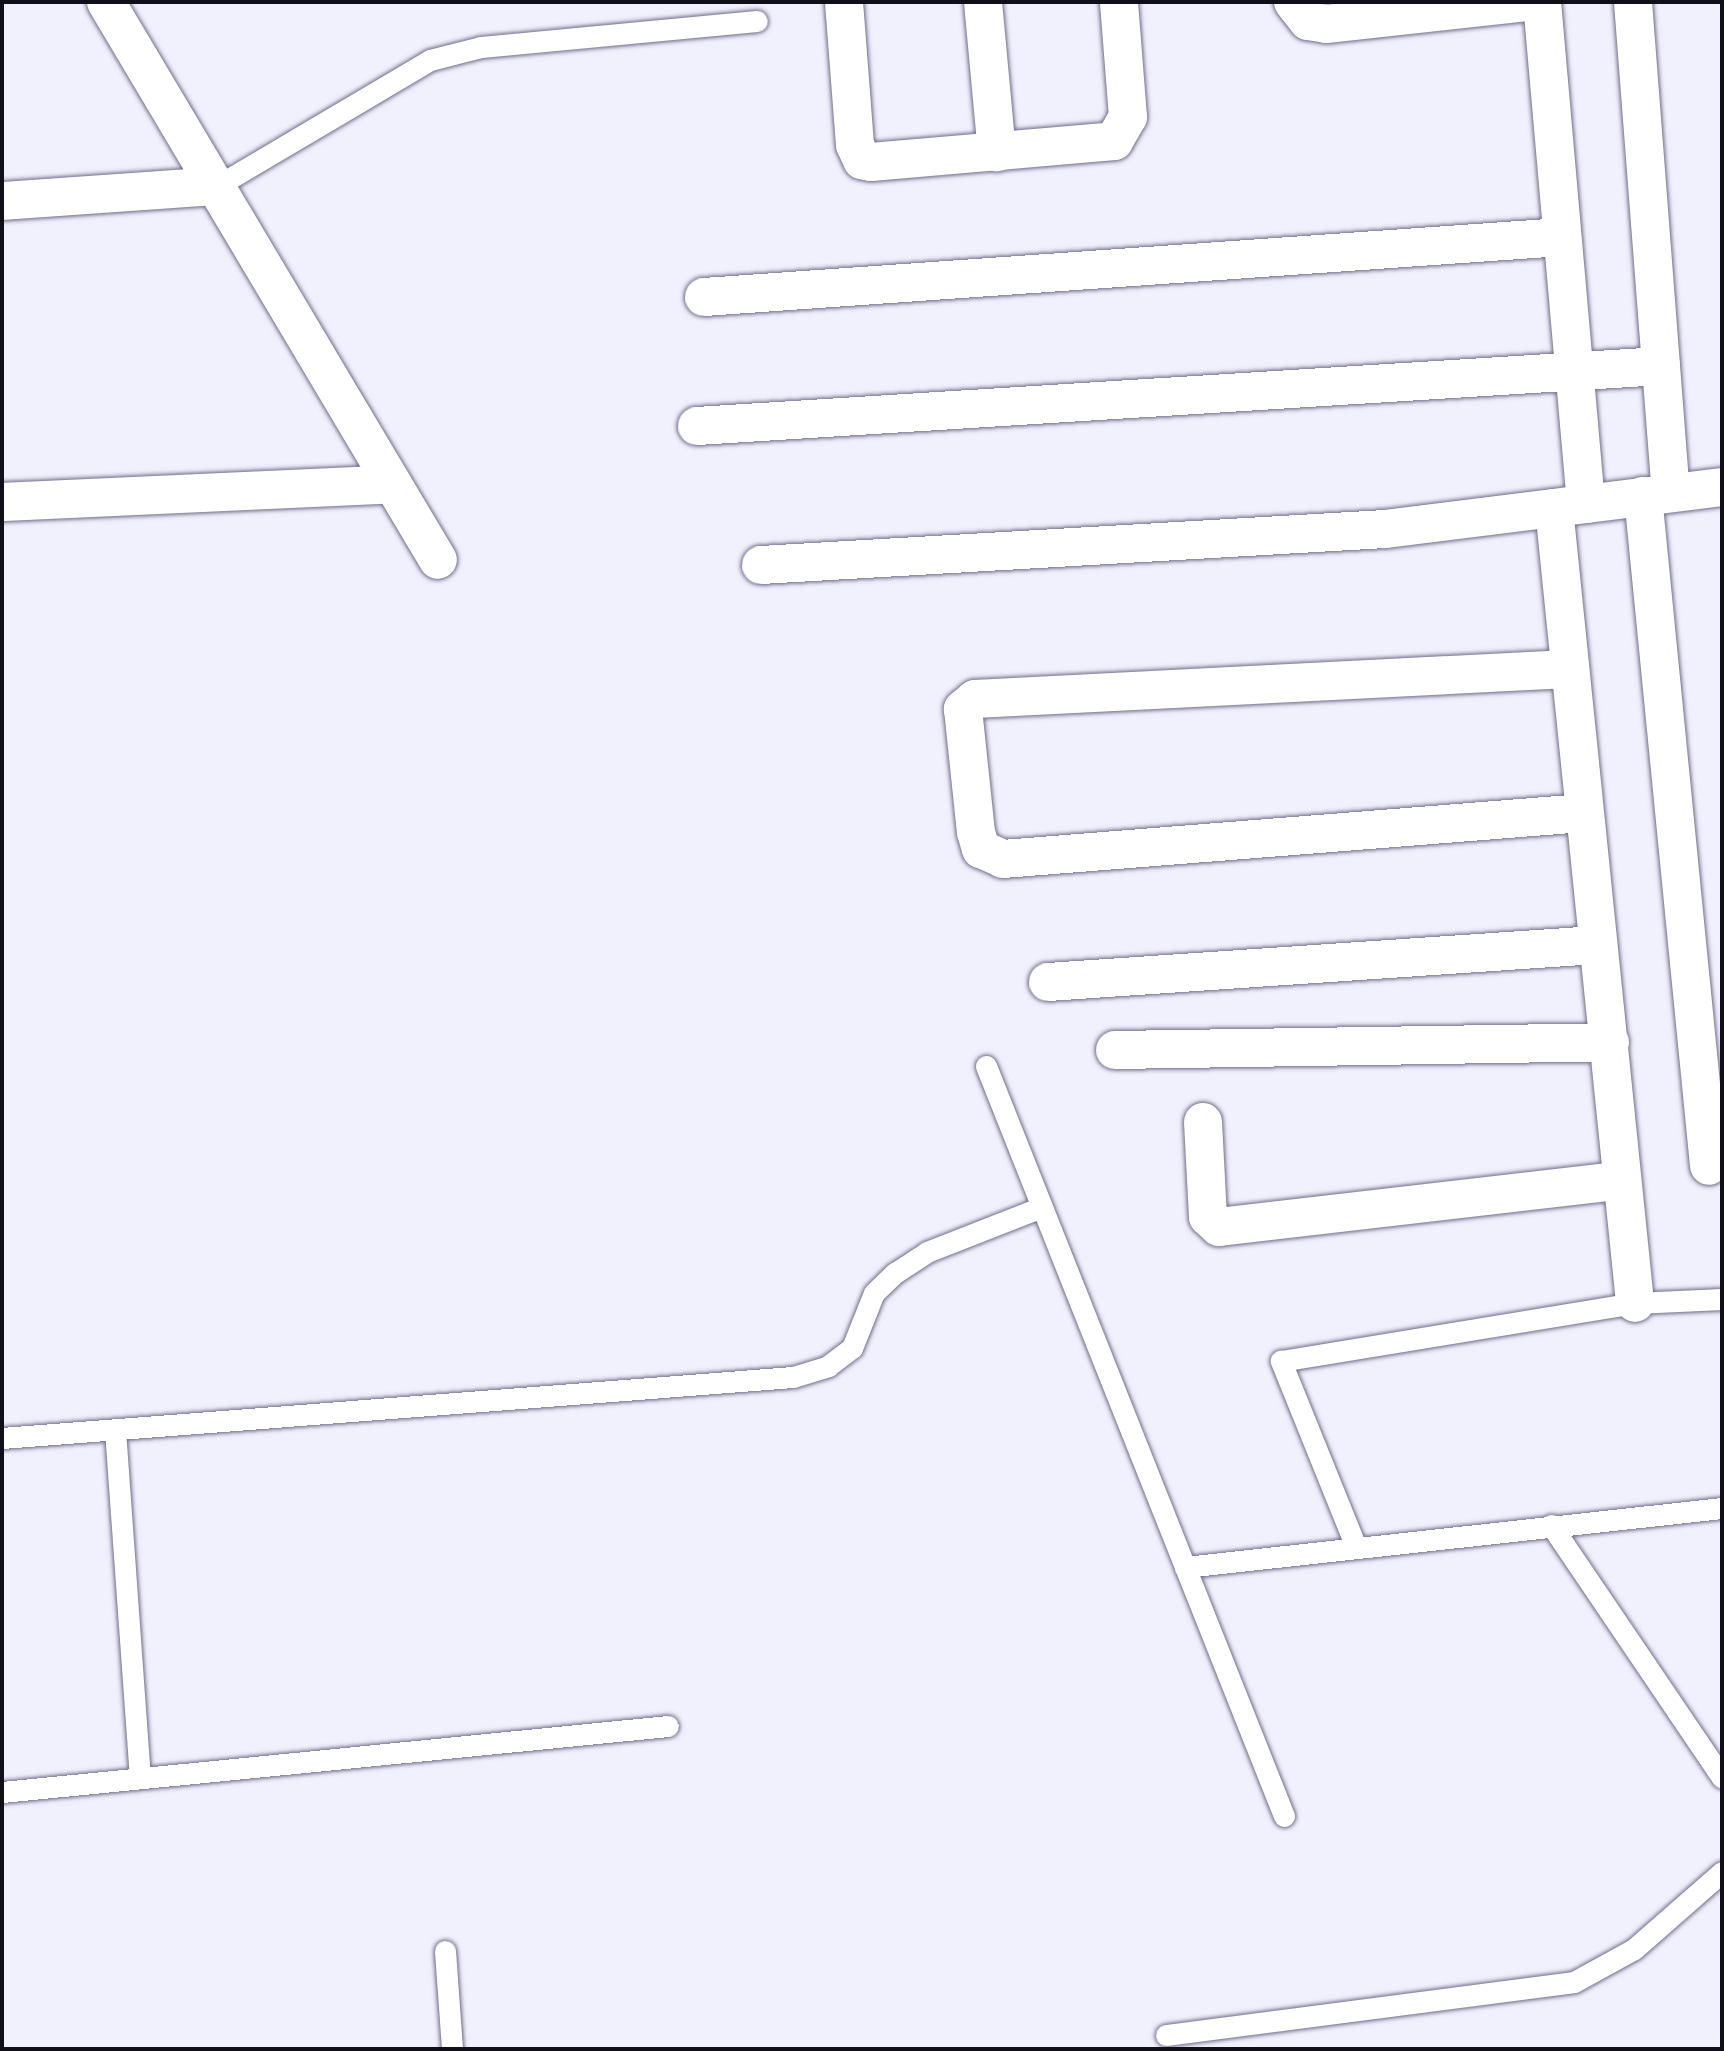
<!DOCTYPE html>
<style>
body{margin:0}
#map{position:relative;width:1724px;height:2051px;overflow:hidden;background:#f1f0fd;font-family:"Sofia Sans Condensed",sans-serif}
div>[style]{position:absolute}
.roads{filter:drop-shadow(0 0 2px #706d8a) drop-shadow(0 0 2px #706d8a)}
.lane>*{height:21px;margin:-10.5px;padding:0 10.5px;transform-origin:10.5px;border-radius:10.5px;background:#fff}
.street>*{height:38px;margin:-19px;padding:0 19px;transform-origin:19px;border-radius:19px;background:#fff}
span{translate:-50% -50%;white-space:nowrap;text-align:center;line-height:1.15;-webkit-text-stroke:7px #fff;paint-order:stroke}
.frame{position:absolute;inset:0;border:4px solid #100f19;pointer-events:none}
</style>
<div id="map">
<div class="roads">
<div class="lane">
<div style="left:217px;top:186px;width:247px;rotate:-30.6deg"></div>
<div style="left:430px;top:60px;width:53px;rotate:-14.3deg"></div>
<div style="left:481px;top:47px;width:277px;rotate:-5.4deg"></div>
<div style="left:986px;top:1066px;width:807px;rotate:68.33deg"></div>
<div style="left:115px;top:1430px;width:349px;rotate:85.9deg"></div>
<div style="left:2px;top:1438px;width:793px;rotate:-4.41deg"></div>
<div style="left:793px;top:1377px;width:37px;rotate:-17deg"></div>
<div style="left:828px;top:1366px;width:30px;rotate:-37deg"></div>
<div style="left:852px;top:1348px;width:59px;rotate:-68.2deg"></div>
<div style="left:874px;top:1293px;width:29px;rotate:-44deg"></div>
<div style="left:895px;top:1273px;width:38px;rotate:-33deg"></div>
<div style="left:927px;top:1252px;width:123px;rotate:-21.4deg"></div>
<div style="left:1551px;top:1525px;width:305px;rotate:55.9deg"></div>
<div style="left:1356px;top:1547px;width:201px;rotate:-112deg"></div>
<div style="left:1281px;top:1361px;width:359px;rotate:-9.3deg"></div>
<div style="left:1635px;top:1303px;width:87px;rotate:-2.6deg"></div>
<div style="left:1185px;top:1567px;width:540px;rotate:-6.27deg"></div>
<div style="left:2px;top:1792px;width:669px;rotate:-5.66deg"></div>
<div style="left:445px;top:1951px;width:98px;rotate:85.9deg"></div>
<div style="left:1166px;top:2035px;width:411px;rotate:-7.4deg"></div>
<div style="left:1574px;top:1982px;width:68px;rotate:-28.8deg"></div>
<div style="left:1634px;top:1949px;width:117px;rotate:-41.2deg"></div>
</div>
<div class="street">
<div style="left:106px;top:2px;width:649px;rotate:59.25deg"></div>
<div style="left:844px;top:2px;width:143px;rotate:85.6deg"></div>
<div style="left:855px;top:145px;width:17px;rotate:65deg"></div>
<div style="left:862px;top:160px;width:9px;rotate:13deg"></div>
<div style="left:871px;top:162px;width:244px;rotate:-4.9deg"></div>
<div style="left:1114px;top:141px;width:28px;rotate:-60deg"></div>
<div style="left:1128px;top:117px;width:115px;rotate:-94.5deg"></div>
<div style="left:983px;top:2px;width:151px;rotate:84.7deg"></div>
<div style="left:1293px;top:2px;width:24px;rotate:52deg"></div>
<div style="left:1308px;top:21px;width:18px;rotate:9deg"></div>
<div style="left:1326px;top:24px;width:202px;rotate:-6.2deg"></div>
<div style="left:1542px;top:2px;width:504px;rotate:84.99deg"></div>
<div style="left:1633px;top:2px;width:491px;rotate:85.6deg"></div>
<div style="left:2px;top:201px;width:216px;rotate:-4deg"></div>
<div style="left:704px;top:297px;width:859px;rotate:-4deg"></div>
<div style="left:697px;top:426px;width:966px;rotate:-3.56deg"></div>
<div style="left:1643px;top:496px;width:673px;rotate:84.37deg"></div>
<div style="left:2px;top:502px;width:391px;rotate:-2.6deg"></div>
<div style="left:1554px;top:508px;width:799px;rotate:84.18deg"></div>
<div style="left:761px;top:565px;width:625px;rotate:-3.3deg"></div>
<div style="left:1385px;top:529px;width:340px;rotate:-7.1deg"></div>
<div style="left:1568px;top:669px;width:594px;rotate:177.1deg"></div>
<div style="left:975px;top:699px;width:16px;rotate:140deg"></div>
<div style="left:963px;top:709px;width:124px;rotate:84deg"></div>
<div style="left:976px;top:832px;width:18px;rotate:74deg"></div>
<div style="left:981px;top:849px;width:24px;rotate:24deg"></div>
<div style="left:1003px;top:859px;width:582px;rotate:-4.53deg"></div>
<div style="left:1048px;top:982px;width:549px;rotate:-3.86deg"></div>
<div style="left:1115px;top:1050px;width:495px;rotate:-0.9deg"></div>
<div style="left:1203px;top:1122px;width:95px;rotate:87deg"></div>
<div style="left:1208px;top:1217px;width:15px;rotate:42deg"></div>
<div style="left:1219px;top:1227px;width:402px;rotate:-6.6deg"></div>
</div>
</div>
<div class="frame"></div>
</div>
